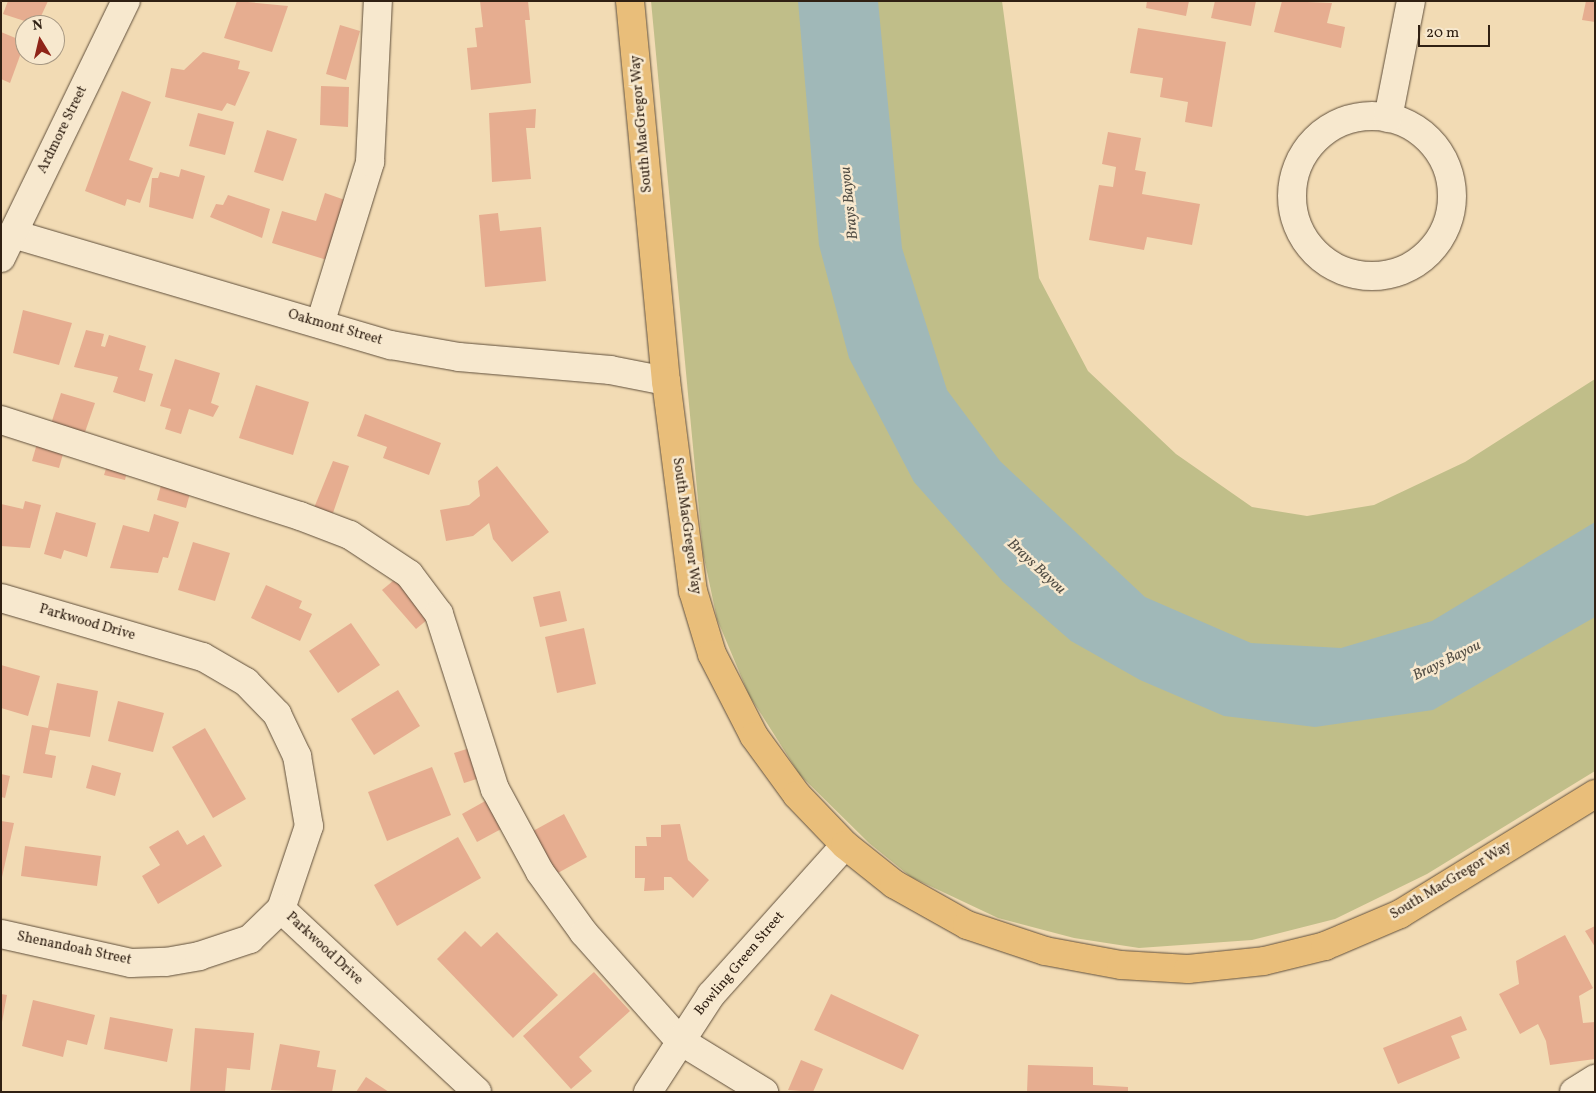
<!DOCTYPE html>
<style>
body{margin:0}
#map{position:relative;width:1596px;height:1093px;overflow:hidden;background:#f2dbb4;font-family:Vollkorn,serif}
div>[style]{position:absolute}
.green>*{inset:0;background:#c0be89}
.water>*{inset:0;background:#a0b8b8}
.building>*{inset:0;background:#e6ad90}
.roads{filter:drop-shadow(0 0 1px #604f3b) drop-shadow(0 0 1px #604f3b)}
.minor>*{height:28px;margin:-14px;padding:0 14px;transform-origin:14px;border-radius:14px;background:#f7e8ce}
.minor>.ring{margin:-14px;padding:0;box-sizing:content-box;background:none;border:28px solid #f7e8ce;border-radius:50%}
.major>*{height:28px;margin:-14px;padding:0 14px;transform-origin:14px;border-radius:14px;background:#e9be7a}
span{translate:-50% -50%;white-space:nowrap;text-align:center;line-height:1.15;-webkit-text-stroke:5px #f7e8ce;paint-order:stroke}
.street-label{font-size:14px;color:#302013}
.water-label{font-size:15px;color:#524e45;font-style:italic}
.frame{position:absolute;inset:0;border:2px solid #302013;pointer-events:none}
.north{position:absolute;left:15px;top:15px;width:50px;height:50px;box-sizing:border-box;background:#f7e8ce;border:1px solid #a79883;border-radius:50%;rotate:351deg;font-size:14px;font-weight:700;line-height:20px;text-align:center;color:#302013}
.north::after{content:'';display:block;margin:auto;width:18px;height:22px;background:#8f2418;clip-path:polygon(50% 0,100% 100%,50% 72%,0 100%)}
.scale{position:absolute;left:1418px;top:25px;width:72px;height:22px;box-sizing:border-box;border:2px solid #302013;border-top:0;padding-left:6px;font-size:15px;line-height:18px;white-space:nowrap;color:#302013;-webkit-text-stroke:4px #f7e8ce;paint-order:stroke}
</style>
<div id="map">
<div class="green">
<div style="clip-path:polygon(651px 1px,1002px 1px,1039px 278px,1088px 371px,1176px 454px,1252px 507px,1307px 516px,1374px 505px,1465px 462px,1595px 379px,1595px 771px,1427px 874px,1335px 919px,1252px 940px,1139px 948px,1074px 938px,998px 918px,911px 877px,869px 843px,800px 775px,749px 695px,717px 619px,703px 553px)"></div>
</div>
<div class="water">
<div style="clip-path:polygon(798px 1px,878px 1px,902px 248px,947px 390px,1000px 461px,1145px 597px,1251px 643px,1341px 648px,1432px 621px,1595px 522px,1595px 617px,1433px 710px,1315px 727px,1224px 716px,1140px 680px,1071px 641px,1003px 582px,914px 482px,849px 358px,819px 245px)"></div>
</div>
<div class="building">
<div style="clip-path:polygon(8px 1px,48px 1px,37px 25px,3px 14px)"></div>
<div style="clip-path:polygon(237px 1px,288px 6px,272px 52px,224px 38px)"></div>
<div style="clip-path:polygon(480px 1px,528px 1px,530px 20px,525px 20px,531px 83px,471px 90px,467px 48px,477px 47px,475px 28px,483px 27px)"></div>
<div style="clip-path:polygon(1147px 1px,1189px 1px,1186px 16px,1146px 8px)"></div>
<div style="clip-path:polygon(1215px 1px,1256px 1px,1251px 26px,1211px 18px)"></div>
<div style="clip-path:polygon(1282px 1px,1332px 3px,1327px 23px,1345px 27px,1341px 48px,1274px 32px)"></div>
<div style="clip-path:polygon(1586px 1px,1595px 1px,1595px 22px,1582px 20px)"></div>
<div style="clip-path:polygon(340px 25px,360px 31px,346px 80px,326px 74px)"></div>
<div style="clip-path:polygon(1138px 28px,1226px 42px,1212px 127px,1185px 122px,1188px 102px,1160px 97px,1163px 78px,1130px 73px)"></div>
<div style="clip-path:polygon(1px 32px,25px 42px,10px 83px,1px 79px)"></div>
<div style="clip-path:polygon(203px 52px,240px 61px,238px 69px,250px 72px,235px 106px,227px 103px,222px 111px,165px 97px,171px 68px,184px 70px)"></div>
<div style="clip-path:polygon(321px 86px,349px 87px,348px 127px,320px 125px)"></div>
<div style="clip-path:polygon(122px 91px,151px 102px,129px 160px,153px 168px,140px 203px,127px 199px,125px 206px,85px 191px)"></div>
<div style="clip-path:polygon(536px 109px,535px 128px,526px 128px,531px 179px,492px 182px,489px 113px)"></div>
<div style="clip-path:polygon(198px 113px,234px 122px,225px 155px,189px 146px)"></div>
<div style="clip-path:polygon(267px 130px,297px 139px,283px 181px,254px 172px)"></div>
<div style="clip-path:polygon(1108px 132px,1141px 138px,1135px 170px,1146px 172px,1142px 194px,1200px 204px,1192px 245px,1147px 237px,1144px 250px,1089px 240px,1099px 185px,1113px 187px,1116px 167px,1102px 164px)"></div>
<div style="clip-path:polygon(181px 169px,205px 176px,193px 219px,149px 207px,152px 178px,158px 178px,160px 172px,179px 177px)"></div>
<div style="clip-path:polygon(325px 193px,345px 200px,327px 260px,272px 243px,282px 211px,316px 221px)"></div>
<div style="clip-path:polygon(228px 195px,270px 209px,262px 238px,210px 217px,216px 204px,223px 205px)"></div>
<div style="clip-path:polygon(498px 213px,500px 231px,541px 227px,546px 281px,485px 287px,479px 215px)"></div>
<div style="clip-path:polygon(23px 310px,72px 323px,59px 365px,13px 353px)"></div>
<div style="clip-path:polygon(86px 330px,104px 334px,101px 346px,105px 347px,109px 335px,146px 346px,139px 370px,153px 374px,145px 402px,113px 392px,118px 377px,74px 367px)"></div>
<div style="clip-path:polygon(175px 359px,220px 373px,211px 403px,219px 406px,213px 417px,189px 409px,181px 434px,165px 429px,171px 409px,160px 406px)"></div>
<div style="clip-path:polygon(256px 385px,309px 402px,293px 455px,239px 438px)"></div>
<div style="clip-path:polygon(61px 393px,95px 403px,84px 435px,51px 424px)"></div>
<div style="clip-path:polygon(365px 414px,441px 443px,429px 475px,383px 458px,387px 447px,357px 436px)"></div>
<div style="clip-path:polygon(38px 440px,65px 447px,59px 468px,32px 461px)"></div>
<div style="clip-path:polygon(333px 461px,349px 466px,333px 513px,314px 508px)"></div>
<div style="clip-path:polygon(108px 462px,128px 467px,125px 480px,104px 475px)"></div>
<div style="clip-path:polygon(497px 466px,549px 532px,512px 562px,493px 539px,489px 523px,473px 536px,446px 541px,440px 510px,469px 505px,480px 496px,478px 481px)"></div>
<div style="clip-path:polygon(163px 478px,192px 486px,186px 508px,157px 500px)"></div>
<div style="clip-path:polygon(25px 501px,41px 505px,30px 548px,1px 546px,1px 504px,23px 509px)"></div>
<div style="clip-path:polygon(56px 512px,96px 523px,87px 557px,64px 550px,61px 559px,44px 554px)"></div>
<div style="clip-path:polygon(154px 514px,179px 522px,168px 558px,163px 557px,158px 573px,110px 568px,123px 525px,149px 532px)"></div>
<div style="clip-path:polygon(193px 542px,230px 553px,215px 601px,178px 590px)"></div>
<div style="clip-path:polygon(399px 576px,433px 615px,416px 629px,382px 590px)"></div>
<div style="clip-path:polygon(266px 585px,302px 601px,299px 608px,312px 614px,300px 641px,251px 618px)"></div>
<div style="clip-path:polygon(560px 591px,567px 621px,540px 627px,533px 597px)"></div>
<div style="clip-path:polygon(351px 623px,380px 665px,338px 693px,309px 651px)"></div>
<div style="clip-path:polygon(584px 628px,596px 684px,557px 693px,545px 637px)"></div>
<div style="clip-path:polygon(1px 665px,40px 676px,28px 716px,1px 708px)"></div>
<div style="clip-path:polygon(57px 683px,98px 691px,90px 737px,50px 730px,45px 754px,56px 756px,52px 778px,23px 773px,32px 725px,48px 728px)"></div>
<div style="clip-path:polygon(398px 690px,420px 726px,374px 755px,351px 719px)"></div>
<div style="clip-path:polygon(118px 701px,164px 713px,153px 752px,108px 741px)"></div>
<div style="clip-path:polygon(205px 728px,246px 799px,213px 818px,172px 747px)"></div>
<div style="clip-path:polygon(473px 747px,483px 777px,464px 783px,454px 753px)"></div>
<div style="clip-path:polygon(92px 765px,121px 773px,115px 796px,86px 788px)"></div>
<div style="clip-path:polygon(432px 767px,451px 815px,387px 841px,368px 792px)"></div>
<div style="clip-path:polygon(1px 774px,10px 776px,5px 798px,1px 797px)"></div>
<div style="clip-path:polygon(487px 800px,503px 828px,477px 842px,462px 814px)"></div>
<div style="clip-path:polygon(564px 814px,587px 857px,556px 874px,533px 831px)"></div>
<div style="clip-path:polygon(1px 821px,14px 823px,2px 877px,1px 876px)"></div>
<div style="clip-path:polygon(680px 824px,688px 860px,709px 880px,693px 898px,671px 877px,664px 877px,664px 890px,644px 891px,645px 878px,635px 878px,635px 846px,647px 846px,646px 837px,661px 837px,661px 825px)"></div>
<div style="clip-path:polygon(178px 830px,187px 845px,204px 835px,222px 866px,158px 904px,142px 876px,160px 865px,149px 847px)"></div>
<div style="clip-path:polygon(458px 837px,481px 878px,397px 926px,374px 885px)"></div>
<div style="clip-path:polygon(25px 846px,101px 856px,97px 886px,21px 876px)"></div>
<div style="clip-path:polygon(1595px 926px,1595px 947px,1585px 931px)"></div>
<div style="clip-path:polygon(465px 931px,481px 947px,497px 932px,558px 995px,513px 1038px,437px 959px)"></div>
<div style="clip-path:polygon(1565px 935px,1593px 988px,1579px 996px,1583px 1023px,1595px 1022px,1595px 1059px,1550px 1065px,1546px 1041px,1538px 1024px,1520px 1034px,1499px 994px,1519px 984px,1516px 961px)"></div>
<div style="clip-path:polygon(594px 972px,630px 1011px,579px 1057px,592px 1071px,571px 1089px,523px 1036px)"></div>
<div style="clip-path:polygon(1px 994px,7px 995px,2px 1022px,1px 1022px)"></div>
<div style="clip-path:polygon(831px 994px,919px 1035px,903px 1070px,814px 1030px)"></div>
<div style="clip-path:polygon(33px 1000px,95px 1015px,87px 1045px,67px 1040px,63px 1057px,22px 1046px)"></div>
<div style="clip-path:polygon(1461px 1016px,1467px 1030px,1451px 1036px,1460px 1058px,1398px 1084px,1383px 1048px)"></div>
<div style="clip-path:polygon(110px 1017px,173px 1029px,167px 1062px,104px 1049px)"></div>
<div style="clip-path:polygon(195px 1028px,254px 1033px,250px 1070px,227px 1068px,225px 1092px,190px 1092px)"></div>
<div style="clip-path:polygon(280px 1044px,320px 1051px,317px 1067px,336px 1070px,332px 1092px,271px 1090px)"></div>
<div style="clip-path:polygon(801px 1060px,823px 1069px,813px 1092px,788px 1090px)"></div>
<div style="clip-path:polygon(1028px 1065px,1093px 1067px,1093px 1085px,1128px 1087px,1128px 1092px,1027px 1092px)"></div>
<div style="clip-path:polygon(366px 1077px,389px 1092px,356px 1092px)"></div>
</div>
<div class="roads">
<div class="minor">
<div class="ring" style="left:1292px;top:116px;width:132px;height:132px"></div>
<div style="left:1388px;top:118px;width:119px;rotate:-78.9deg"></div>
<div style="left:13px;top:234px;width:394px;rotate:16.4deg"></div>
<div style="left:391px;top:345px;width:69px;rotate:10deg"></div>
<div style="left:459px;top:357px;width:152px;rotate:4.9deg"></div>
<div style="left:610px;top:370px;width:57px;rotate:11.1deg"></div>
<div style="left:1px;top:258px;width:286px;rotate:-64.1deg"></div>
<div style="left:320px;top:324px;width:170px;rotate:-72.8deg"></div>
<div style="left:370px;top:162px;width:161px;rotate:-87.2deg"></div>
<div style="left:1px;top:420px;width:314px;rotate:17.8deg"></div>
<div style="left:300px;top:516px;width:53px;rotate:20.8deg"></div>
<div style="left:350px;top:535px;width:71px;rotate:33.5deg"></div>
<div style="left:409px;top:574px;width:50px;rotate:53.1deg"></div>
<div style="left:439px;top:614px;width:184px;rotate:72.3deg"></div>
<div style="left:495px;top:789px;width:94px;rotate:61.5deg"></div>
<div style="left:540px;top:872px;width:75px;rotate:54.2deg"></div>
<div style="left:584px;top:933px;width:143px;rotate:48.4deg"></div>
<div style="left:679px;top:1040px;width:100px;rotate:31.5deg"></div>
<div style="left:1px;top:598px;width:210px;rotate:16.3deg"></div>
<div style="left:203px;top:657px;width:50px;rotate:30.2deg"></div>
<div style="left:246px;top:682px;width:45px;rotate:45.9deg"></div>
<div style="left:277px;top:714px;width:47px;rotate:64.5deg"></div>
<div style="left:297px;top:756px;width:71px;rotate:80.3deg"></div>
<div style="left:309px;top:826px;width:88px;rotate:108.6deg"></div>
<div style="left:281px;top:909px;width:268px;rotate:43deg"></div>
<div style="left:1px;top:934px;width:133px;rotate:12.6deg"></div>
<div style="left:131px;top:963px;width:35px;rotate:-2deg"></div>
<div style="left:166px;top:962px;width:34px;rotate:-10deg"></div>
<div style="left:199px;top:956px;width:54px;rotate:-18.4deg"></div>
<div style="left:250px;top:939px;width:43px;rotate:-44.1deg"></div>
<div style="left:648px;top:1092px;width:116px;rotate:-57deg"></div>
<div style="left:711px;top:995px;width:201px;rotate:-48.2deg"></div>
<div style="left:1574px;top:1092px;width:25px;rotate:-32deg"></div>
</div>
<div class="major">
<div style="left:630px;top:1px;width:382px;rotate:84.6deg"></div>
<div style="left:666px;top:381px;width:212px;rotate:82.7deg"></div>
<div style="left:693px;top:591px;width:66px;rotate:73.2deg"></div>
<div style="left:712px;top:654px;width:92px;rotate:62.9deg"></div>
<div style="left:754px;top:736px;width:73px;rotate:53.9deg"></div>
<div style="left:797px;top:795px;width:69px;rotate:46.2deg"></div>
<div style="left:845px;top:845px;width:63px;rotate:38.5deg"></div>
<div style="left:894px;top:884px;width:84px;rotate:29.3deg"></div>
<div style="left:967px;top:925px;width:82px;rotate:18.4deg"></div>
<div style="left:1045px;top:951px;width:77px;rotate:10.4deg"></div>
<div style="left:1121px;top:965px;width:67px;rotate:3.4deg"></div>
<div style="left:1188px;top:969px;width:76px;rotate:-6deg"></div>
<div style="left:1264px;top:961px;width:63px;rotate:-13.8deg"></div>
<div style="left:1325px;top:946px;width:82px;rotate:-23.1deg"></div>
<div style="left:1400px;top:914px;width:229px;rotate:-31.6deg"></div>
</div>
</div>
<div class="street-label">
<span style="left:642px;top:124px;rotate:-95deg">South MacGregor Way</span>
<span style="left:63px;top:130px;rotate:-64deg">Ardmore Street</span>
<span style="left:335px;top:328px;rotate:16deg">Oakmont Street</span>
<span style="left:686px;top:526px;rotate:82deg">South MacGregor Way</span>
<span style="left:87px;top:623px;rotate:16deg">Parkwood Drive</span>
<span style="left:1451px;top:881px;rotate:-31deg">South MacGregor Way</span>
<span style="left:74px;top:949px;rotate:12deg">Shenandoah Street</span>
<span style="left:324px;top:949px;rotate:43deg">Parkwood Drive</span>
<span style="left:740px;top:964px;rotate:-50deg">Bowling Green Street</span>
</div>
<div class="water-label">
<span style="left:850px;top:203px;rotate:-96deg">Brays Bayou</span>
<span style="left:1036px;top:567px;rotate:43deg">Brays Bayou</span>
<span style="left:1447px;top:661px;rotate:-26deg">Brays Bayou</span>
</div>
<div class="frame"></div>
<div class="north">N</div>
<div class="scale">20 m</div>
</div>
